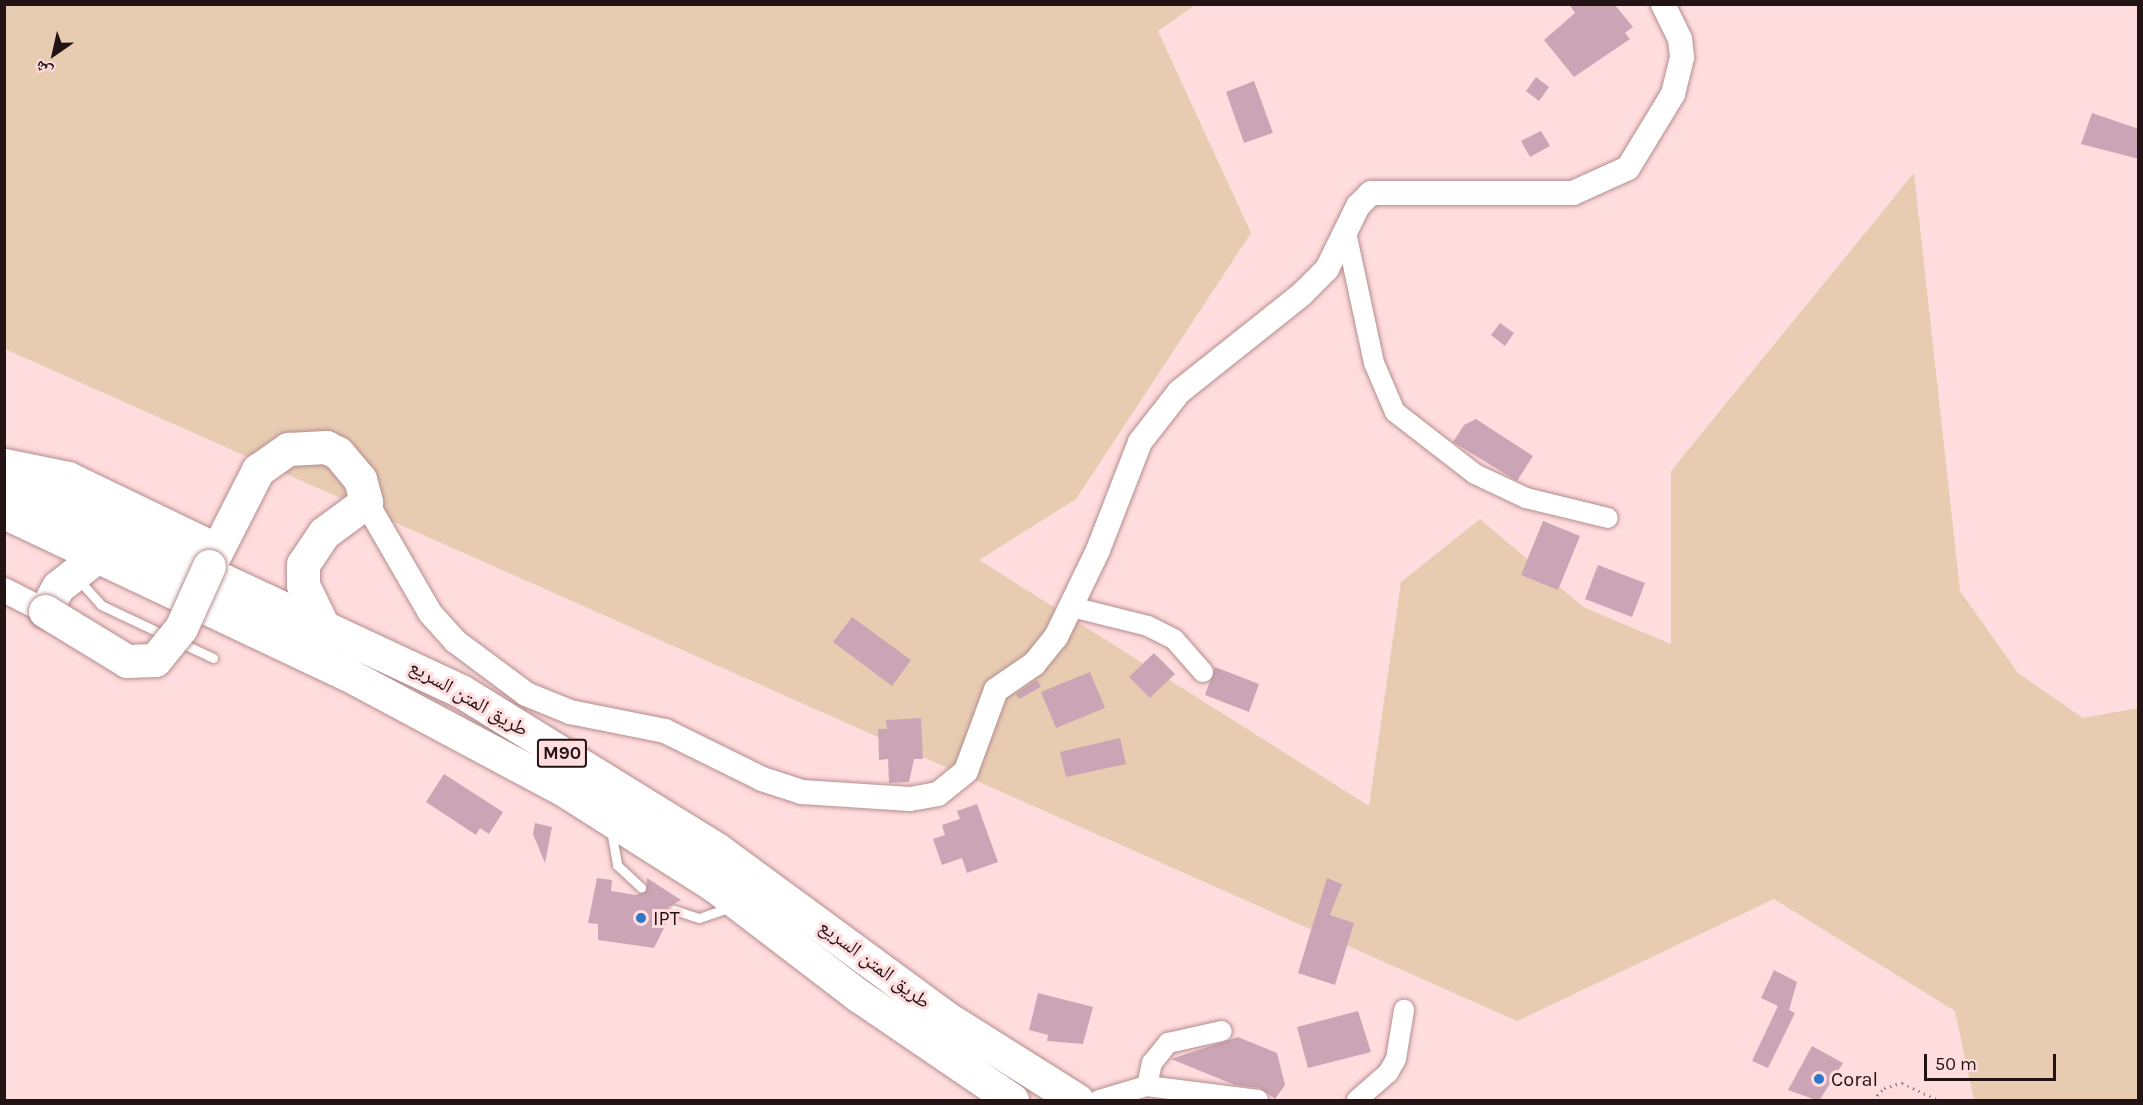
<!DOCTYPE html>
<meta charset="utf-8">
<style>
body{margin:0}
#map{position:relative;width:2143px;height:1105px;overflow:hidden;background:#ffdcdd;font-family:Karla,"Noto Naskh Arabic",sans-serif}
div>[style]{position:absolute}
.green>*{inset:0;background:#e8ccb2}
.building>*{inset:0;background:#cba5b5}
.path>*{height:3px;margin-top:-1.5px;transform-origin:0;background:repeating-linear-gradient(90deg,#9f8586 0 1.5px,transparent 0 6px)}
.roads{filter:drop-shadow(0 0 2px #b58d8f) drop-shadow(0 0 2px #b58d8f)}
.service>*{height:9px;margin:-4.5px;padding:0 4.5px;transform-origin:4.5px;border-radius:4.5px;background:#fff}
.minor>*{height:20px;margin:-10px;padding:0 10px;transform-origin:10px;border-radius:10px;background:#fff}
.tertiary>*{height:24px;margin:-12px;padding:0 12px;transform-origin:12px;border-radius:12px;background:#fff}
.motorway>*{height:33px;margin:-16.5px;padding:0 16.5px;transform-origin:16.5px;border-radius:16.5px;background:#fff}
.bridges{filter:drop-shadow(0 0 2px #b58d8f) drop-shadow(0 0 2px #b58d8f)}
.motorway-bridge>*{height:33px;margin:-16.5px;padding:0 16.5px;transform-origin:16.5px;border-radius:16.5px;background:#fff}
.dots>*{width:16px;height:16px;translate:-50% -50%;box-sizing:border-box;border:3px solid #ffdcdd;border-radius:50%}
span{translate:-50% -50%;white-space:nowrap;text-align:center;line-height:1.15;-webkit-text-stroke:6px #ffdcdd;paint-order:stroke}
.shield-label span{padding:2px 4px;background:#ffdcdd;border:2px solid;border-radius:4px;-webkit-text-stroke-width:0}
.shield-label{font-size:18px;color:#221314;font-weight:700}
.street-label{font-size:20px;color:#221314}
.poi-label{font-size:20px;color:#221314}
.left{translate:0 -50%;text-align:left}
.frame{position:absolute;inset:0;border:6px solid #221314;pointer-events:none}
.north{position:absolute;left:24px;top:24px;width:60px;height:60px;-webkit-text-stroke:4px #ffdcdd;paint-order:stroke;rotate:214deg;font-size:16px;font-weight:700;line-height:24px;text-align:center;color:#221314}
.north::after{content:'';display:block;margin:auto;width:21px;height:27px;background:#221314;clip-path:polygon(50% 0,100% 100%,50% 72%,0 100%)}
.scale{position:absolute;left:1924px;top:1054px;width:132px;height:27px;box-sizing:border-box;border:3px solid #221314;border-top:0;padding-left:8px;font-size:18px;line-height:21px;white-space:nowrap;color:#221314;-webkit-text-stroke:4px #ffdcdd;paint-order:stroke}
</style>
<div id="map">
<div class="green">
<div style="clip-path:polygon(5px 5px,1195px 5px,1158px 31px,1251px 233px,1076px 499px,979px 560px,1369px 806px,1401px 582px,1480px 519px,1583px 607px,1671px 644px,1671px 471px,1914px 173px,1960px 591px,2018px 673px,2083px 718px,2138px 708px,2138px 1100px,1974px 1100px,1955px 1011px,1774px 899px,1517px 1021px,5px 349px)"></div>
</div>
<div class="building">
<div style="clip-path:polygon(1569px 4px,1614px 4px,1633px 27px,1625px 33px,1630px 39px,1574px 77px,1544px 40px,1575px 13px)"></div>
<div style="clip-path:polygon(1536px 77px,1549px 87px,1539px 101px,1526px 91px)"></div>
<div style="clip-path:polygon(1254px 81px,1273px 133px,1244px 143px,1226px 92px)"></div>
<div style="clip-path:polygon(2092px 113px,2139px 129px,2139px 159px,2081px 144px)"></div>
<div style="clip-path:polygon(1541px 131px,1550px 146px,1530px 157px,1521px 141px)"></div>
<div style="clip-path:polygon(1500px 323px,1514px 333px,1505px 346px,1491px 335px)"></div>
<div style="clip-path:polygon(1476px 419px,1533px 456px,1517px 481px,1453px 442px,1464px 425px)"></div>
<div style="clip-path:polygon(1543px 521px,1580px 536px,1558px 590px,1521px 575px)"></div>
<div style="clip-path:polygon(1598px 565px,1645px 583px,1632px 617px,1585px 599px)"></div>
<div style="clip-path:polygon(852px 617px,911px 660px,892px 686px,833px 642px)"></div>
<div style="clip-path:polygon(1154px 653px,1175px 674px,1150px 698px,1129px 677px)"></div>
<div style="clip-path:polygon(1215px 667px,1259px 684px,1249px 712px,1205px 695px)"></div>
<div style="clip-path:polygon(1090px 672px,1105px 708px,1056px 728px,1041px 692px)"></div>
<div style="clip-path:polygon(1037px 680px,1041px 687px,1019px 699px,1016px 694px)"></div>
<div style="clip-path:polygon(921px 718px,923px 759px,914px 759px,909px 782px,889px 783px,888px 759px,879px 760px,878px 729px,887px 729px,886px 720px)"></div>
<div style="clip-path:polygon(1120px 738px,1126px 764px,1066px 777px,1060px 752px)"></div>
<div style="clip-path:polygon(444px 774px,503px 812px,489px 834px,480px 828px,476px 835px,426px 802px)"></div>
<div style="clip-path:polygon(977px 804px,998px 862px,967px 873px,962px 858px,942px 865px,933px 839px,945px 835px,942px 825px,960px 819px,957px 811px)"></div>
<div style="clip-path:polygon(535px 823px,552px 827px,545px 863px,533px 834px)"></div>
<div style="clip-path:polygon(597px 878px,612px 880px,611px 891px,636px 895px,646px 891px,647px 878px,681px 900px,668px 907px,670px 916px,654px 948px,598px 940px,598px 924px,588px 923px)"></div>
<div style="clip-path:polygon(1327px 878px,1342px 884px,1330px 915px,1354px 923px,1335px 985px,1298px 973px)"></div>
<div style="clip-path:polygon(1774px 970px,1797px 982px,1789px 1010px,1795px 1013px,1768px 1068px,1752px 1061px,1778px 1006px,1761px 998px)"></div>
<div style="clip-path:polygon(1038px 993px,1093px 1007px,1083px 1044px,1047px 1041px,1048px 1035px,1029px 1030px)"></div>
<div style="clip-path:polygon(1358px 1011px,1371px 1052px,1308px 1068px,1297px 1027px)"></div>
<div style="clip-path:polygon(1238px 1037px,1277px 1053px,1285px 1085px,1275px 1099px,1260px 1088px,1235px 1085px,1171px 1059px)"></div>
<div style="clip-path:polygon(1812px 1046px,1843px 1063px,1819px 1101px,1788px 1090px)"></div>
</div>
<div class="path">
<div style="left:1873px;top:1100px;width:16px;rotate:-47deg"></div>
<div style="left:1884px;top:1088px;width:19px;rotate:-16deg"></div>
<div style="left:1902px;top:1083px;width:40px;rotate:25deg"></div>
</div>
<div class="roads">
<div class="service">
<div style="left:77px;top:578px;width:36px;rotate:48deg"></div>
<div style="left:101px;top:605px;width:124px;rotate:25.3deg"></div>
<div style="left:611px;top:830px;width:36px;rotate:80deg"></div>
<div style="left:617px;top:865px;width:33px;rotate:43deg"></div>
<div style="left:674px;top:910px;width:26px;rotate:18deg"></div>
<div style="left:699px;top:918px;width:34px;rotate:-19deg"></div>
</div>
<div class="minor">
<div style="left:1347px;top:237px;width:129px;rotate:77.9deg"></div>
<div style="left:1374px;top:363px;width:53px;rotate:66.8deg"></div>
<div style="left:1395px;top:412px;width:101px;rotate:37.8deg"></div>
<div style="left:1475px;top:474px;width:56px;rotate:25.2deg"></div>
<div style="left:1526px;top:498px;width:84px;rotate:13.7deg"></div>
<div style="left:1072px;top:607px;width:78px;rotate:14deg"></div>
<div style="left:1148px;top:626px;width:29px;rotate:27deg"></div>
<div style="left:1174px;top:639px;width:44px;rotate:48.7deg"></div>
<div style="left:1147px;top:1086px;width:24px;rotate:-78deg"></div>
<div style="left:1152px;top:1063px;width:26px;rotate:-51deg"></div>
<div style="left:1168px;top:1043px;width:55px;rotate:-12.5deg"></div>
<div style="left:1099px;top:1100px;width:50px;rotate:-16.3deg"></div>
<div style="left:1147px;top:1086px;width:112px;rotate:7.2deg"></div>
<div style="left:1357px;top:1100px;width:41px;rotate:-41.1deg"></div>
<div style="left:1388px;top:1073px;width:16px;rotate:-60deg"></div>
<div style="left:1396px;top:1059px;width:50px;rotate:-80.7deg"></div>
</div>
<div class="tertiary">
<div style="left:366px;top:502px;width:128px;rotate:60deg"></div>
<div style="left:430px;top:613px;width:38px;rotate:48deg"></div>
<div style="left:455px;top:641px;width:89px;rotate:36.7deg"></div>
<div style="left:526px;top:694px;width:48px;rotate:22.2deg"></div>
<div style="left:570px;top:712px;width:97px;rotate:11.3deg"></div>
<div style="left:665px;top:731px;width:108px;rotate:26.3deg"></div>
<div style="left:762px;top:779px;width:42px;rotate:18deg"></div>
<div style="left:802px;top:792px;width:108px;rotate:3.7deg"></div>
<div style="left:910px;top:799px;width:28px;rotate:-10deg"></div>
<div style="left:938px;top:794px;width:36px;rotate:-39deg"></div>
<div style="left:966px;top:771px;width:86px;rotate:-69.7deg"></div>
<div style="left:996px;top:690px;width:46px;rotate:-34.4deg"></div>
<div style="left:1034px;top:664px;width:35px;rotate:-51deg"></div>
<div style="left:1056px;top:637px;width:97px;rotate:-64.2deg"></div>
<div style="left:1098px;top:550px;width:116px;rotate:-68.7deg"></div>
<div style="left:1140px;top:442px;width:63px;rotate:-52deg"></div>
<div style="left:1179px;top:392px;width:157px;rotate:-38.5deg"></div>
<div style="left:1302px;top:294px;width:35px;rotate:-45deg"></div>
<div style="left:1327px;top:269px;width:70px;rotate:-63.8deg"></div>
<div style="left:1358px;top:206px;width:18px;rotate:-45deg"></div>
<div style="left:1371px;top:193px;width:202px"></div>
<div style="left:1573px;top:193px;width:60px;rotate:-24.4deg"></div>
<div style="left:1628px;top:168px;width:87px;rotate:-58.7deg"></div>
<div style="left:1673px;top:94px;width:38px;rotate:-76deg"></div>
<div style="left:1682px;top:57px;width:18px;rotate:-96deg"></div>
<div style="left:1680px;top:39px;width:39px;rotate:-116deg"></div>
<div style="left:4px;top:590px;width:46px;rotate:27.1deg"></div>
</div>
<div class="motorway">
<div style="left:4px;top:465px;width:65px;rotate:11.5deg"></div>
<div style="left:68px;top:478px;width:163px;rotate:25.8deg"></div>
<div style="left:4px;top:478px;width:504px;rotate:24.99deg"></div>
<div style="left:461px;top:691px;width:302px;rotate:31.7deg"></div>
<div style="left:718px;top:850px;width:282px;rotate:36.3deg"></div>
<div style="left:945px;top:1017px;width:156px;rotate:32.2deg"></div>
<div style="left:4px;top:512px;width:379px;rotate:25.3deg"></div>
<div style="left:347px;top:674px;width:246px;rotate:28.1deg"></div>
<div style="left:564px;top:790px;width:179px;rotate:32.4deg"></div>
<div style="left:715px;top:886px;width:181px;rotate:37.4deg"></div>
<div style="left:859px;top:996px;width:185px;rotate:34.2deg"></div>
<div style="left:209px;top:566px;width:108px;rotate:-63deg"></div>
<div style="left:258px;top:470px;width:37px;rotate:-35deg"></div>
<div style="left:288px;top:449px;width:38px;rotate:-3deg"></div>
<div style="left:326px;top:447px;width:13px;rotate:27deg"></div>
<div style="left:338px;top:453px;width:34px;rotate:50deg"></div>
<div style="left:360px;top:479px;width:24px;rotate:75deg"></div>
<div style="left:366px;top:502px;width:52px;rotate:143.6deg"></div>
<div style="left:324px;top:533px;width:37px;rotate:124deg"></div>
<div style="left:303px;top:564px;width:21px;rotate:90deg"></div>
<div style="left:303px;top:585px;width:43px;rotate:64deg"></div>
<div style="left:45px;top:611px;width:27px;rotate:-62deg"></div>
<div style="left:58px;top:587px;width:53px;rotate:-38.2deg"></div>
</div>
</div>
<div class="bridges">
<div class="motorway-bridge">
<div style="left:45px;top:611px;width:96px;rotate:31.4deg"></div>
<div style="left:127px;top:661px;width:28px;rotate:-2deg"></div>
<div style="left:155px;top:660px;width:41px;rotate:-50.9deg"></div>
<div style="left:181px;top:628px;width:68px;rotate:-65.7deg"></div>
</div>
</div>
<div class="dots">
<div style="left:641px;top:918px;background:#2d77c8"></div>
<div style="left:1819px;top:1079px;background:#2d77c8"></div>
</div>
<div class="shield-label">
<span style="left:562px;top:753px">M90</span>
</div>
<div class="street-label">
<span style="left:469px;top:698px;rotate:30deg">طريق المتن السريع</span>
<span style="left:875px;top:964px;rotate:37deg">طريق المتن السريع</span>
</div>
<div class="poi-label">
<span class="left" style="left:653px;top:918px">IPT</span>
<span class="left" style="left:1831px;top:1079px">Coral</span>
</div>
<div class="frame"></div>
<div class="north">ش</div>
<div class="scale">50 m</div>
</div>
